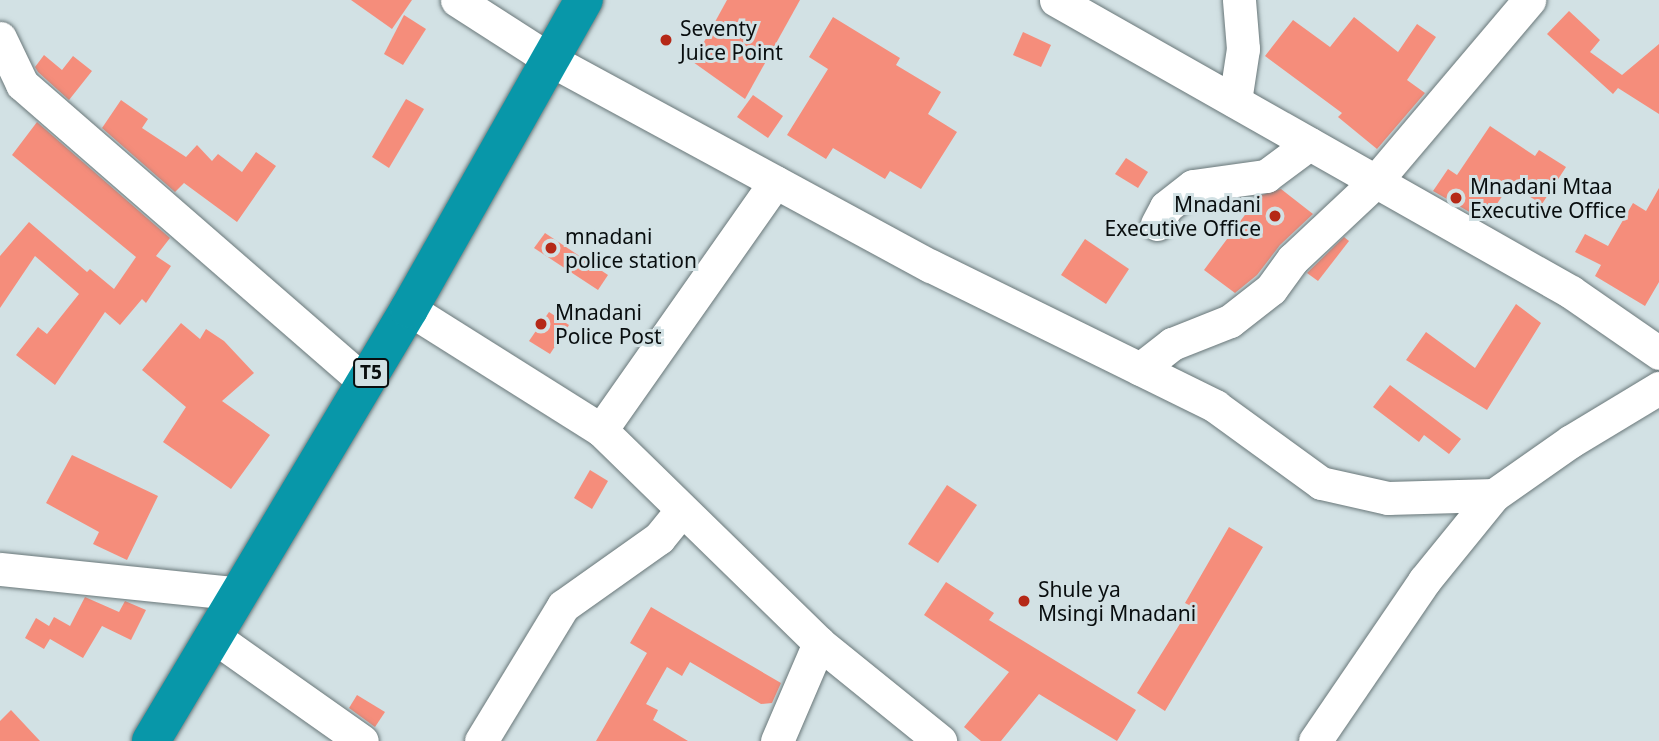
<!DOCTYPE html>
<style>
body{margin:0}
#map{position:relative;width:1659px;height:741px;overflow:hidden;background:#d2e1e4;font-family:"Noto Sans",sans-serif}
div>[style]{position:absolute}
.building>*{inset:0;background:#f58d7b}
.roads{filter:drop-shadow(0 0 2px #697779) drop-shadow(0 0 2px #697779)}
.minor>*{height:33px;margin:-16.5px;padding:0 16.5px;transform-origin:16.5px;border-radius:16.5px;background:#fff}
.highway>*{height:38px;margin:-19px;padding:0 19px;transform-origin:19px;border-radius:19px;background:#0897a9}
.dots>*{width:19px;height:19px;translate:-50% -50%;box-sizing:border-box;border:4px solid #d2e1e4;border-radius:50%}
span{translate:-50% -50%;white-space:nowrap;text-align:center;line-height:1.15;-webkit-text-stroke:6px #d2e1e4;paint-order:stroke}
.shield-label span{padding:2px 5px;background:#d2e1e4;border:2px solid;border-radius:5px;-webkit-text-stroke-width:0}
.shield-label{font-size:19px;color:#090e0f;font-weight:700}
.poi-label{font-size:21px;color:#090e0f}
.left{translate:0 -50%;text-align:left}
.right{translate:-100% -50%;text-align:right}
</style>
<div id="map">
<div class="building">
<div style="clip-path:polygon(351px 0,412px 0,392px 29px)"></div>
<div style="clip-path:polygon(727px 0,800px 0,745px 99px,693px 62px)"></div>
<div style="clip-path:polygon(1569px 11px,1600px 40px,1590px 52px,1622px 75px,1659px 44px,1659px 114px,1618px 88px,1613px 94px,1547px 34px)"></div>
<div style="clip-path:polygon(404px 15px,426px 29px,403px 65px,384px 54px)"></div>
<div style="clip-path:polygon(833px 17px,900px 58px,896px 65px,941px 92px,928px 114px,957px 132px,921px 189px,890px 171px,885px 179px,833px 148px,826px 159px,787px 135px,828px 69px,809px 57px)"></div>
<div style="clip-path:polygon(1354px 17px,1398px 52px,1417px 24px,1436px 37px,1407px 80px,1425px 93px,1377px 149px,1338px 117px,1342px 113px,1265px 56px,1293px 20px,1330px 47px)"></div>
<div style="clip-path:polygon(1023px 32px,1051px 45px,1041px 67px,1013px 55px)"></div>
<div style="clip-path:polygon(44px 55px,62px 70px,73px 56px,92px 71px,69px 100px,38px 72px,35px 67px)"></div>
<div style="clip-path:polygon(753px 95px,783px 116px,768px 138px,737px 117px)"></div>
<div style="clip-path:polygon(406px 99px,424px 109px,389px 168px,372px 157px)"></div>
<div style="clip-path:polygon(121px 100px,148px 119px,142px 128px,186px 157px,197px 145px,212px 161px,218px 154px,242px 172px,256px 152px,276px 166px,237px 222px,184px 183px,175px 192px,102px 128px)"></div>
<div style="clip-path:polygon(37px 122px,170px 238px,156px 256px,171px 266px,146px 303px,142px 299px,120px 325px,105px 312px,55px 385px,16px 355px,38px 327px,47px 334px,79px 294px,35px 256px,0 308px,0 256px,29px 222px,87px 272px,90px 269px,114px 289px,136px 257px,12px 155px)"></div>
<div style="clip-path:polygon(1490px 126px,1535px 156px,1539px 150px,1566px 167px,1542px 204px,1510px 185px,1485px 221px,1433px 191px,1448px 169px,1457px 175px)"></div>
<div style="clip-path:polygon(1126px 158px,1148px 172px,1138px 188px,1115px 174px)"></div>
<div style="clip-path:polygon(1659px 188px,1659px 282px,1645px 306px,1595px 276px,1601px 265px,1575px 252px,1585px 234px,1608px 246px,1633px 203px,1646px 211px)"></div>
<div style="clip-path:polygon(1281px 189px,1313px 214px,1280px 245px,1257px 275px,1235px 293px,1204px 270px,1259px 196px)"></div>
<div style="clip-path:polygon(545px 233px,608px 275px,598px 290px,534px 248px)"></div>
<div style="clip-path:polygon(1344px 237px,1349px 241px,1318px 281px,1307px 273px)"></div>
<div style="clip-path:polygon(1085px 239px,1129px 269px,1106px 304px,1061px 275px)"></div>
<div style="clip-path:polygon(1516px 304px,1541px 323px,1487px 410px,1406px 360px,1426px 332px,1475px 368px)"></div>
<div style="clip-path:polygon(549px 312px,569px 325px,550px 354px,529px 341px)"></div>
<div style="clip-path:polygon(181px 323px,200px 339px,206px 329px,224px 341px,254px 373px,222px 401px,270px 435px,231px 489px,163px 442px,186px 407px,142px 370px)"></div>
<div style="clip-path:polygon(1390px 385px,1461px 439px,1449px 454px,1424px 435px,1419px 442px,1373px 407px)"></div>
<div style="clip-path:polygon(72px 455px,158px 496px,127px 560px,93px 544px,99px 532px,46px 503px)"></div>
<div style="clip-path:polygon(590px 470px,608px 481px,592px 509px,574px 498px)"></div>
<div style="clip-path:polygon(947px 485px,977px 505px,938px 563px,908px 544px)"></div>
<div style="clip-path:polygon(1229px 527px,1263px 547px,1165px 711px,1137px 693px,1191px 606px,1185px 603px)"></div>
<div style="clip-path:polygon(946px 582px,994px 613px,989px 620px,1136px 710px,1117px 741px,1039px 694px,1001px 741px,981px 741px,964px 727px,1009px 672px,924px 615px)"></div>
<div style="clip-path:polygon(85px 597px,119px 612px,125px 601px,146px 610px,131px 640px,102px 626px,83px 658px,50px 639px,44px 649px,25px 638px,36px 618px,49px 626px,54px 617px,70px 626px)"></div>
<div style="clip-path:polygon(651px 607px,781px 683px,772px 703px,761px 704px,690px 662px,682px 676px,667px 667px,646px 704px,658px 710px,653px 720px,688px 741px,596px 741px,647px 653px,630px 643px)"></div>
<div style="clip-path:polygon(357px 695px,385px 712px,375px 727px,349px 708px)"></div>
<div style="clip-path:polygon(11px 710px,40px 741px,0 741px,0 721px)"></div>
</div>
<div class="roads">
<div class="minor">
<div style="left:457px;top:0;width:109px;rotate:32.7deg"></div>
<div style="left:549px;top:59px;width:434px;rotate:28.5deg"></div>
<div style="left:931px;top:266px;width:317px;rotate:26.2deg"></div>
<div style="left:1215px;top:406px;width:131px;rotate:36deg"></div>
<div style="left:1321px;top:483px;width:69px;rotate:12.6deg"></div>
<div style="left:1388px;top:498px;width:106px;rotate:-1.6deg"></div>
<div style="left:1056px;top:0;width:592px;rotate:29.55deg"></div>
<div style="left:1571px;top:292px;width:107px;rotate:34.7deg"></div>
<div style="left:0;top:38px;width:51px;rotate:64.4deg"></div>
<div style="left:22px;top:84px;width:454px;rotate:41deg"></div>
<div style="left:1235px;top:101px;width:53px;rotate:-81.3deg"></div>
<div style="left:1243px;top:49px;width:49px;rotate:-94.7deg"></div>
<div style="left:1157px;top:224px;width:19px;rotate:-62deg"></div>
<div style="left:1166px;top:207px;width:34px;rotate:-38deg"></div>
<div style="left:1193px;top:186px;width:74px;rotate:-7.8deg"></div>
<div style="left:1266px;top:176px;width:54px;rotate:-36.7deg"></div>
<div style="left:409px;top:309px;width:227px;rotate:32.2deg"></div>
<div style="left:601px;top:430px;width:305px;rotate:44.3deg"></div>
<div style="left:819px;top:643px;width:156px;rotate:39deg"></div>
<div style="left:1140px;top:369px;width:41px;rotate:-38deg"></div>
<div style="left:1172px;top:344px;width:62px;rotate:-21.6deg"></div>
<div style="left:1230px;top:321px;width:52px;rotate:-38deg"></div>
<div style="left:1271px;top:289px;width:37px;rotate:-54deg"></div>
<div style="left:1293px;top:259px;width:111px;rotate:-43.2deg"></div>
<div style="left:1374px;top:183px;width:240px;rotate:-49.7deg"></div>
<div style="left:601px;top:430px;width:303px;rotate:-54.9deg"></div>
<div style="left:0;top:569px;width:241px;rotate:5.9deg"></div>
<div style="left:213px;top:636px;width:182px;rotate:35.2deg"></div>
<div style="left:481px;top:741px;width:158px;rotate:-58.7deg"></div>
<div style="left:563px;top:606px;width:118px;rotate:-35.3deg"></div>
<div style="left:659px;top:538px;width:35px;rotate:-51deg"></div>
<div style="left:777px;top:741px;width:107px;rotate:-66.8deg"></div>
<div style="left:1315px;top:741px;width:194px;rotate:-55.7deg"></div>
<div style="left:1424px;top:581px;width:111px;rotate:-50.9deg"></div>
<div style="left:1494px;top:495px;width:94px;rotate:-35deg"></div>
<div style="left:1571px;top:441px;width:103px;rotate:-31.1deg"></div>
</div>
<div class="highway">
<div style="left:151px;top:741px;width:503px;rotate:-59.15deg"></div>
<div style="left:409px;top:309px;width:355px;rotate:-60.5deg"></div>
</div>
</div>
<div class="dots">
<div style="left:666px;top:40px;background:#b52817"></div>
<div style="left:1456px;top:198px;background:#b52817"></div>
<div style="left:1275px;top:216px;background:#b52817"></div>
<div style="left:551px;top:248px;background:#b52817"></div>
<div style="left:541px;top:324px;background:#b52817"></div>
<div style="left:1024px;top:601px;background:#b52817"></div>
</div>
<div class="shield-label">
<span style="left:371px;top:373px">T5</span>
</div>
<div class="poi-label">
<span class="left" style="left:680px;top:40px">Seventy<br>Juice Point</span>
<span class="left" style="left:1470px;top:198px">Mnadani Mtaa<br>Executive Office</span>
<span class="right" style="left:1261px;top:216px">Mnadani<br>Executive Office</span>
<span class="left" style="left:565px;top:248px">mnadani<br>police station</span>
<span class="left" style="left:555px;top:324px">Mnadani<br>Police Post</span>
<span class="left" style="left:1038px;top:601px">Shule ya<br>Msingi Mnadani</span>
</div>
</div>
